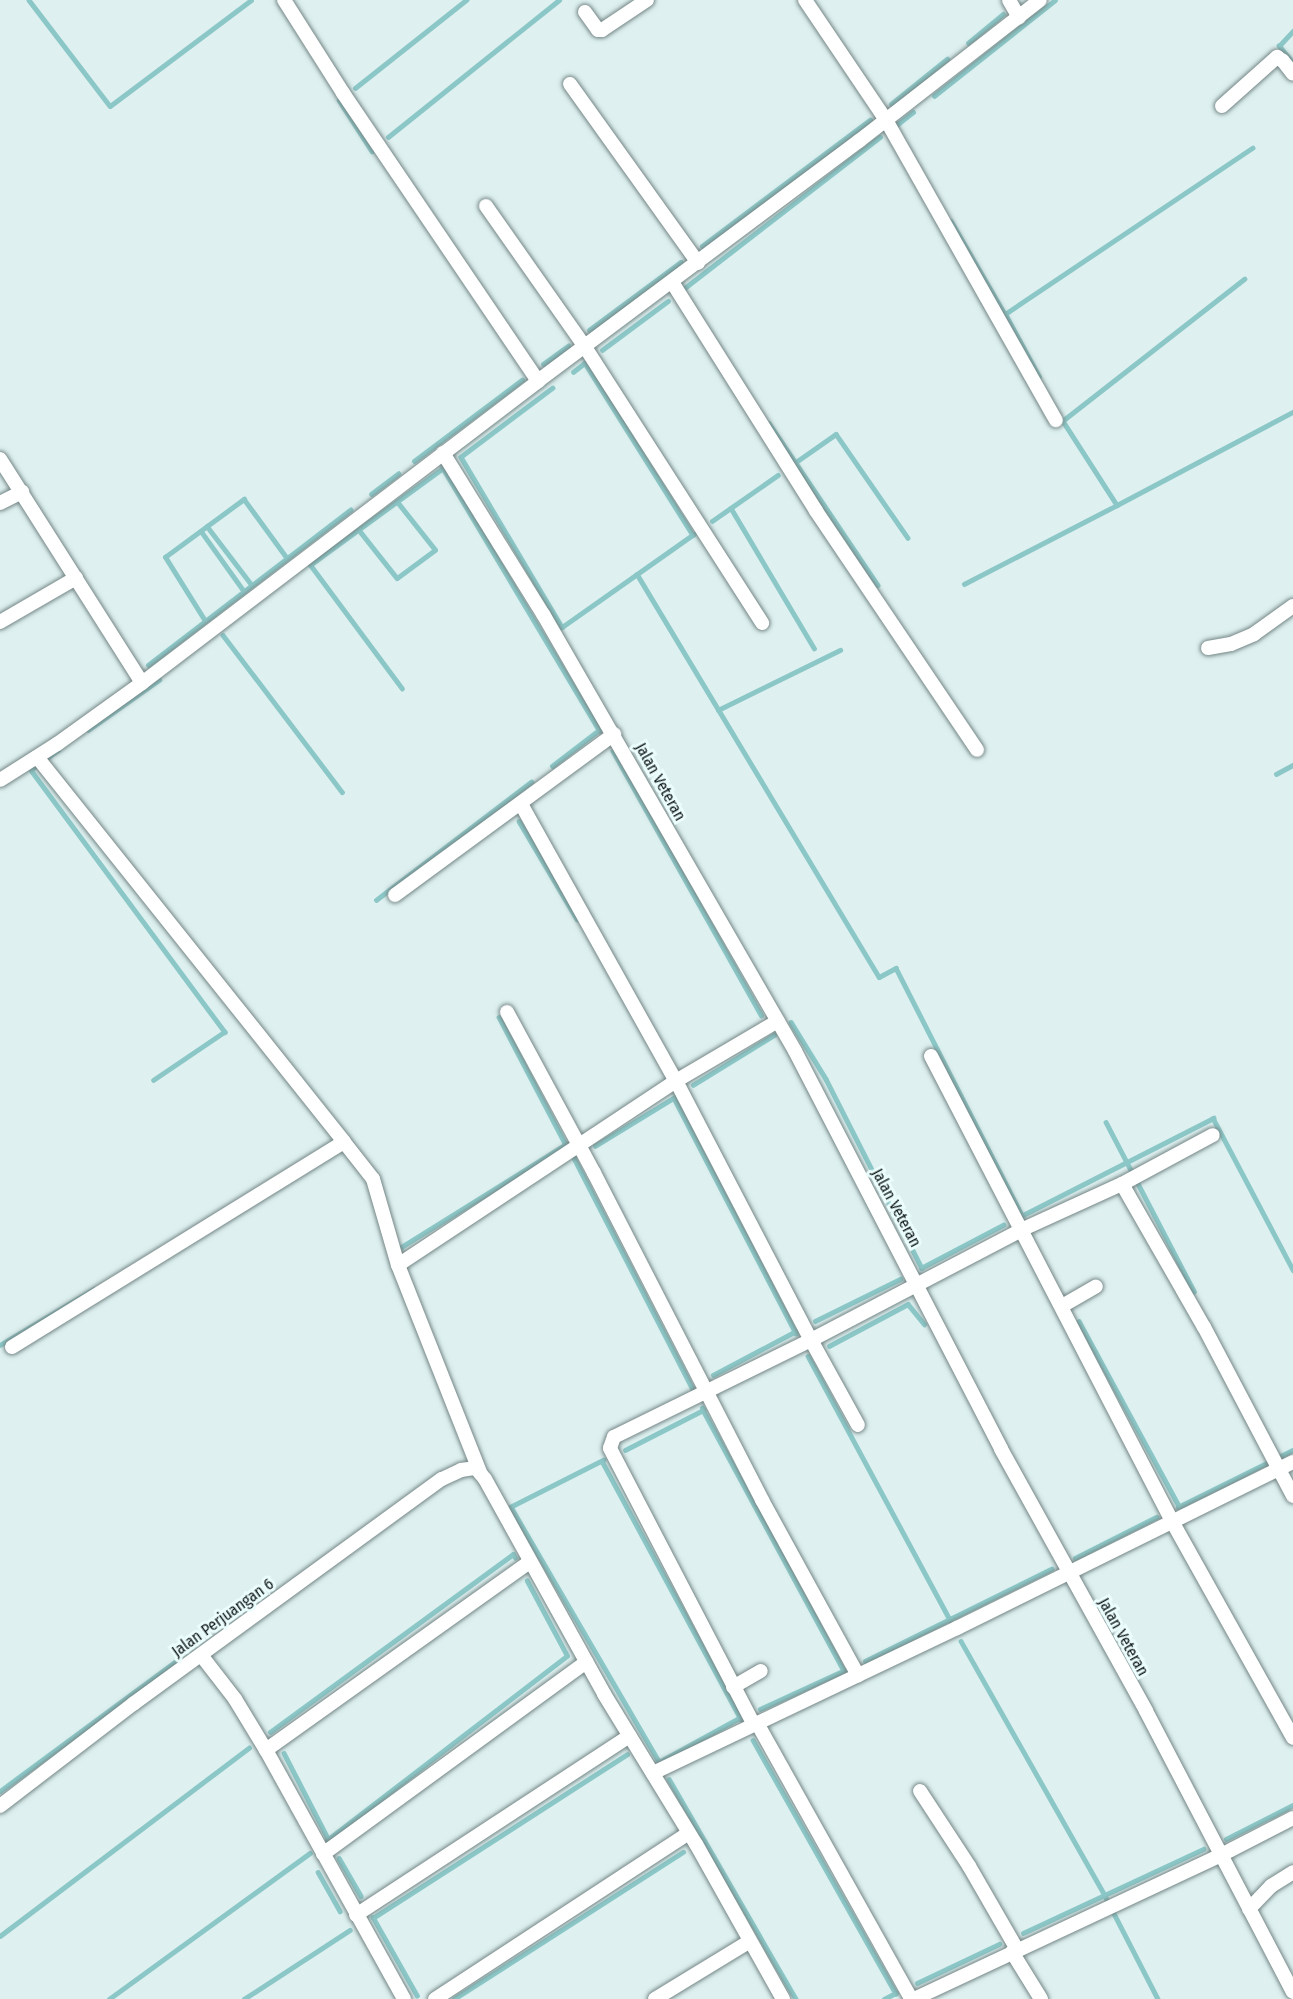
<!DOCTYPE html>
<style>
body{margin:0}
#map{position:relative;width:1293px;height:1999px;overflow:hidden;background:#def0f0;font-family:"Fira Sans Condensed",sans-serif}
div>[style]{position:absolute}
.stream>*{height:4.5px;margin:-2.25px;padding:0 2.25px;transform-origin:2.25px;border-radius:2.25px;background:#8cc7c7}
.roads{filter:drop-shadow(0 0 2px #748585) drop-shadow(0 0 2px #748585)}
.street>*{height:14px;margin:-7px;padding:0 7px;transform-origin:7px;border-radius:7px;background:#fff}
span{translate:-50% -50%;white-space:nowrap;text-align:center;line-height:1.15;-webkit-text-stroke:6px #ebfdfd;paint-order:stroke}
.street-label{font-size:16px;color:#0e1515}
</style>
<div id="map">
<div class="stream">
<div style="left:29px;top:0;width:133px;rotate:52.6deg"></div>
<div style="left:110px;top:106px;width:176px;rotate:-36.9deg"></div>
<div style="left:968px;top:43px;width:45px;rotate:-39.6deg"></div>
<div style="left:1290px;top:60px;width:18px;rotate:-128deg"></div>
<div style="left:1279px;top:46px;width:21px;rotate:-47deg"></div>
<div style="left:355px;top:88px;width:142px;rotate:-38.4deg"></div>
<div style="left:934px;top:96px;width:154px;rotate:-38.4deg"></div>
<div style="left:339px;top:100px;width:61px;rotate:57.1deg"></div>
<div style="left:891px;top:104px;width:72px;rotate:-38.8deg"></div>
<div style="left:894px;top:127px;width:24px;rotate:-38deg"></div>
<div style="left:388px;top:137px;width:219px;rotate:-38.7deg"></div>
<div style="left:951px;top:221px;width:108px;rotate:59.9deg"></div>
<div style="left:702px;top:246px;width:210px;rotate:-36.9deg"></div>
<div style="left:1245px;top:279px;width:231px;rotate:142deg"></div>
<div style="left:1063px;top:421px;width:100px;rotate:57.3deg"></div>
<div style="left:1117px;top:505px;width:199px;rotate:-27.9deg"></div>
<div style="left:682px;top:290px;width:250px;rotate:-37.7deg"></div>
<div style="left:589px;top:330px;width:114px;rotate:-36.5deg"></div>
<div style="left:602px;top:350px;width:82px;rotate:-36.6deg"></div>
<div style="left:585px;top:363px;width:203px;rotate:57.9deg"></div>
<div style="left:543px;top:364px;width:31px;rotate:-36deg"></div>
<div style="left:573px;top:372px;width:16px;rotate:-38deg"></div>
<div style="left:1039px;top:377px;width:72px;rotate:-118.4deg"></div>
<div style="left:1005px;top:314px;width:298px;rotate:-33.9deg"></div>
<div style="left:553px;top:388px;width:115px;rotate:143.1deg"></div>
<div style="left:461px;top:457px;width:198px;rotate:59.3deg"></div>
<div style="left:562px;top:627px;width:161px;rotate:-35.2deg"></div>
<div style="left:769px;top:423px;width:195px;rotate:56.1deg"></div>
<div style="left:414px;top:461px;width:135px;rotate:-36.9deg"></div>
<div style="left:793px;top:464px;width:52px;rotate:-34.9deg"></div>
<div style="left:836px;top:434px;width:126px;rotate:55.3deg"></div>
<div style="left:371px;top:494px;width:34px;rotate:-37deg"></div>
<div style="left:731px;top:508px;width:163px;rotate:59.3deg"></div>
<div style="left:712px;top:521px;width:80px;rotate:-34.9deg"></div>
<div style="left:207px;top:526px;width:74px;rotate:52.7deg"></div>
<div style="left:359px;top:530px;width:61px;rotate:51.6deg"></div>
<div style="left:397px;top:578px;width:47px;rotate:-36.4deg"></div>
<div style="left:435px;top:550px;width:61px;rotate:-128.4deg"></div>
<div style="left:201px;top:531px;width:74px;rotate:54.4deg"></div>
<div style="left:637px;top:574px;width:470px;rotate:59deg"></div>
<div style="left:879px;top:977px;width:19px;rotate:-28deg"></div>
<div style="left:896px;top:968px;width:277px;rotate:63deg"></div>
<div style="left:964px;top:584px;width:172px;rotate:-27.3deg"></div>
<div style="left:205px;top:621px;width:75px;rotate:-122deg"></div>
<div style="left:165px;top:557px;width:98px;rotate:-36.3deg"></div>
<div style="left:244px;top:499px;width:73px;rotate:53.9deg"></div>
<div style="left:223px;top:635px;width:197px;rotate:52.8deg"></div>
<div style="left:148px;top:665px;width:255px;rotate:-37.5deg"></div>
<div style="left:402px;top:689px;width:154px;rotate:-126.6deg"></div>
<div style="left:310px;top:565px;width:165px;rotate:-36.1deg"></div>
<div style="left:443px;top:468px;width:306px;rotate:59.2deg"></div>
<div style="left:718px;top:710px;width:136px;rotate:-26.2deg"></div>
<div style="left:88px;top:730px;width:87px;rotate:-35.2deg"></div>
<div style="left:59px;top:750px;width:34px;rotate:144deg"></div>
<div style="left:31px;top:770px;width:326px;rotate:53.5deg"></div>
<div style="left:225px;top:1032px;width:86px;rotate:145.9deg"></div>
<div style="left:613px;top:751px;width:303px;rotate:60.7deg"></div>
<div style="left:552px;top:766px;width:59px;rotate:-37.5deg"></div>
<div style="left:1276px;top:774px;width:19px;rotate:-28deg"></div>
<div style="left:519px;top:821px;width:114px;rotate:59.4deg"></div>
<div style="left:376px;top:900px;width:195px;rotate:-37.3deg"></div>
<div style="left:499px;top:1017px;width:144px;rotate:62.4deg"></div>
<div style="left:791px;top:1022px;width:67px;rotate:58.4deg"></div>
<div style="left:826px;top:1079px;width:212px;rotate:63.1deg"></div>
<div style="left:693px;top:1085px;width:95px;rotate:-31.7deg"></div>
<div style="left:674px;top:1098px;width:265px;rotate:62.6deg"></div>
<div style="left:1106px;top:1122px;width:191px;rotate:62.5deg"></div>
<div style="left:595px;top:1146px;width:94px;rotate:-31.5deg"></div>
<div style="left:574px;top:1158px;width:259px;rotate:62.8deg"></div>
<div style="left:1021px;top:1216px;width:216px;rotate:-27deg"></div>
<div style="left:1213px;top:1118px;width:172px;rotate:62.2deg"></div>
<div style="left:395px;top:1251px;width:202px;rotate:-32deg"></div>
<div style="left:921px;top:1268px;width:93px;rotate:-27.7deg"></div>
<div style="left:815px;top:1321px;width:95px;rotate:-26.3deg"></div>
<div style="left:1079px;top:1321px;width:210px;rotate:61.6deg"></div>
<div style="left:0;top:1345px;width:109px;rotate:-30.8deg"></div>
<div style="left:829px;top:1346px;width:89px;rotate:-28deg"></div>
<div style="left:908px;top:1304px;width:26px;rotate:51deg"></div>
<div style="left:808px;top:1356px;width:300px;rotate:61.7deg"></div>
<div style="left:713px;top:1375px;width:94px;rotate:-27.9deg"></div>
<div style="left:703px;top:1410px;width:297px;rotate:61.6deg"></div>
<div style="left:625px;top:1450px;width:88px;rotate:-27.1deg"></div>
<div style="left:703px;top:1410px;width:2px;rotate:-117deg"></div>
<div style="left:604px;top:1460px;width:104px;rotate:153.2deg"></div>
<div style="left:511px;top:1507px;width:296px;rotate:59.8deg"></div>
<div style="left:602px;top:1461px;width:293px;rotate:61.7deg"></div>
<div style="left:1178px;top:1507px;width:128px;rotate:-26.4deg"></div>
<div style="left:1075px;top:1558px;width:91px;rotate:-26.8deg"></div>
<div style="left:961px;top:1641px;width:291px;rotate:60.5deg"></div>
<div style="left:1104px;top:1894px;width:118px;rotate:62.8deg"></div>
<div style="left:865px;top:1661px;width:208px;rotate:-26.3deg"></div>
<div style="left:760px;top:1709px;width:94px;rotate:-24.6deg"></div>
<div style="left:270px;top:1732px;width:301px;rotate:-36.2deg"></div>
<div style="left:513px;top:1554px;width:4px;rotate:56deg"></div>
<div style="left:753px;top:1740px;width:291px;rotate:60.6deg"></div>
<div style="left:284px;top:1753px;width:98px;rotate:62.7deg"></div>
<div style="left:659px;top:1762px;width:94px;rotate:-28.8deg"></div>
<div style="left:669px;top:1779px;width:254px;rotate:60deg"></div>
<div style="left:0;top:1791px;width:217px;rotate:-36.4deg"></div>
<div style="left:1226px;top:1839px;width:75px;rotate:-26.9deg"></div>
<div style="left:327px;top:1840px;width:302px;rotate:-37.5deg"></div>
<div style="left:567px;top:1656px;width:85px;rotate:-118.1deg"></div>
<div style="left:339px;top:1858px;width:44px;rotate:59.9deg"></div>
<div style="left:318px;top:1872px;width:45px;rotate:60.6deg"></div>
<div style="left:373px;top:1917px;width:90px;rotate:60.6deg"></div>
<div style="left:373px;top:1918px;width:302px;rotate:-32.8deg"></div>
<div style="left:1023px;top:1933px;width:199px;rotate:-25deg"></div>
<div style="left:0;top:1936px;width:312px;rotate:-37.1deg"></div>
<div style="left:917px;top:1983px;width:91px;rotate:-25.4deg"></div>
<div style="left:109px;top:1999px;width:248px;rotate:-36deg"></div>
<div style="left:244px;top:1999px;width:126px;rotate:-33.1deg"></div>
<div style="left:454px;top:1999px;width:272px;rotate:-32.7deg"></div>
<div style="left:884px;top:1999px;width:13px;rotate:-27deg"></div>
</div>
<div class="roads">
<div class="street">
<div style="left:284px;top:0;width:110px;rotate:57.6deg"></div>
<div style="left:343px;top:93px;width:348px;rotate:55.9deg"></div>
<div style="left:805px;top:0;width:145px;rotate:56deg"></div>
<div style="left:886px;top:120px;width:345px;rotate:60.5deg"></div>
<div style="left:1009px;top:0;width:20px;rotate:60deg"></div>
<div style="left:585px;top:12px;width:22px;rotate:54deg"></div>
<div style="left:598px;top:30px;width:4px"></div>
<div style="left:602px;top:30px;width:54px;rotate:-33.7deg"></div>
<div style="left:570px;top:84px;width:220px;rotate:54.4deg"></div>
<div style="left:1222px;top:106px;width:74px;rotate:-41.7deg"></div>
<div style="left:1277px;top:57px;width:7px;rotate:34deg"></div>
<div style="left:1283px;top:61px;width:16px;rotate:52deg"></div>
<div style="left:486px;top:206px;width:172px;rotate:54.9deg"></div>
<div style="left:585px;top:347px;width:328px;rotate:57.3deg"></div>
<div style="left:672px;top:282px;width:271px;rotate:57.8deg"></div>
<div style="left:816px;top:511px;width:288px;rotate:56deg"></div>
<div style="left:443px;top:453px;width:190px;rotate:58.2deg"></div>
<div style="left:543px;top:614px;width:504px;rotate:60.03deg"></div>
<div style="left:795px;top:1051px;width:448px;rotate:62.6deg"></div>
<div style="left:1001px;top:1449px;width:299px;rotate:61deg"></div>
<div style="left:1146px;top:1711px;width:317px;rotate:62.4deg"></div>
<div style="left:0;top:459px;width:265px;rotate:57.6deg"></div>
<div style="left:142px;top:683px;width:105px;rotate:144.3deg"></div>
<div style="left:57px;top:744px;width:67px;rotate:147.7deg"></div>
<div style="left:0;top:503px;width:25px;rotate:-27deg"></div>
<div style="left:0;top:622px;width:88px;rotate:-30.1deg"></div>
<div style="left:1208px;top:648px;width:23px;rotate:-10deg"></div>
<div style="left:1231px;top:644px;width:25px;rotate:-23deg"></div>
<div style="left:1254px;top:634px;width:48px;rotate:-35.7deg"></div>
<div style="left:142px;top:683px;width:498px;rotate:-37.3deg"></div>
<div style="left:538px;top:381px;width:401px;rotate:-36.8deg"></div>
<div style="left:859px;top:141px;width:229px;rotate:-37.9deg"></div>
<div style="left:37px;top:757px;width:492px;rotate:51.4deg"></div>
<div style="left:521px;top:804px;width:317px;rotate:60.8deg"></div>
<div style="left:676px;top:1081px;width:292px;rotate:62.5deg"></div>
<div style="left:811px;top:1340px;width:97px;rotate:61.1deg"></div>
<div style="left:395px;top:895px;width:272px;rotate:-36.3deg"></div>
<div style="left:507px;top:1012px;width:183px;rotate:61.6deg"></div>
<div style="left:594px;top:1173px;width:368px;rotate:62.8deg"></div>
<div style="left:762px;top:1500px;width:200px;rotate:61.3deg"></div>
<div style="left:931px;top:1056px;width:526px;rotate:62.61deg"></div>
<div style="left:1173px;top:1523px;width:246px;rotate:60.8deg"></div>
<div style="left:1122px;top:1184px;width:165px;rotate:60.2deg"></div>
<div style="left:1204px;top:1327px;width:191px;rotate:62.2deg"></div>
<div style="left:398px;top:1265px;width:333px;rotate:-33.5deg"></div>
<div style="left:676px;top:1081px;width:118px;rotate:-30.5deg"></div>
<div style="left:1062px;top:1306px;width:39px;rotate:-30deg"></div>
<div style="left:12px;top:1347px;width:390px;rotate:-31.7deg"></div>
<div style="left:344px;top:1142px;width:47px;rotate:51.9deg"></div>
<div style="left:373px;top:1179px;width:90px;rotate:73.8deg"></div>
<div style="left:398px;top:1265px;width:223px;rotate:68.4deg"></div>
<div style="left:201px;top:1655px;width:56px;rotate:52.3deg"></div>
<div style="left:235px;top:1699px;width:60px;rotate:58.7deg"></div>
<div style="left:266px;top:1750px;width:285px;rotate:61deg"></div>
<div style="left:733px;top:1687px;width:32px;rotate:-30deg"></div>
<div style="left:757px;top:1723px;width:316px;rotate:60.8deg"></div>
<div style="left:754px;top:1725px;width:312px;rotate:-117.5deg"></div>
<div style="left:610px;top:1448px;width:12px;rotate:-70deg"></div>
<div style="left:614px;top:1437px;width:220px;rotate:-26.2deg"></div>
<div style="left:811px;top:1340px;width:237px;rotate:-27.6deg"></div>
<div style="left:1021px;top:1230px;width:111px;rotate:-24.5deg"></div>
<div style="left:1122px;top:1184px;width:103px;rotate:-28.3deg"></div>
<div style="left:266px;top:1750px;width:324px;rotate:-35.5deg"></div>
<div style="left:653px;top:1773px;width:337px;rotate:-25.5deg"></div>
<div style="left:957px;top:1628px;width:375px;rotate:-26.3deg"></div>
<div style="left:920px;top:1791px;width:90px;rotate:56.8deg"></div>
<div style="left:969px;top:1866px;width:96px;rotate:60deg"></div>
<div style="left:0;top:1806px;width:168px;rotate:-37.5deg"></div>
<div style="left:133px;top:1704px;width:382px;rotate:-36.1deg"></div>
<div style="left:442px;top:1479px;width:21px;rotate:-25deg"></div>
<div style="left:461px;top:1470px;width:15px;rotate:-8deg"></div>
<div style="left:476px;top:1468px;width:14px;rotate:51deg"></div>
<div style="left:485px;top:1479px;width:246px;rotate:61deg"></div>
<div style="left:604px;top:1694px;width:176px;rotate:58.5deg"></div>
<div style="left:696px;top:1844px;width:178px;rotate:60.7deg"></div>
<div style="left:323px;top:1854px;width:326px;rotate:-36.1deg"></div>
<div style="left:1249px;top:1909px;width:32px;rotate:-46deg"></div>
<div style="left:1271px;top:1886px;width:26px;rotate:-32deg"></div>
<div style="left:356px;top:1915px;width:327px;rotate:-33.2deg"></div>
<div style="left:1012px;top:1952px;width:55px;rotate:58.3deg"></div>
<div style="left:435px;top:1999px;width:303px;rotate:-33.2deg"></div>
<div style="left:655px;top:1999px;width:111px;rotate:-31.4deg"></div>
<div style="left:914px;top:1999px;width:339px;rotate:-25.1deg"></div>
<div style="left:1221px;top:1855px;width:81px;rotate:-27.2deg"></div>
</div>
</div>
<div class="street-label">
<span style="left:660px;top:782px;rotate:61deg">Jalan Veteran</span>
<span style="left:896px;top:1208px;rotate:62deg">Jalan Veteran</span>
<span style="left:223px;top:1618px;rotate:-36deg">Jalan Perjuangan 6</span>
<span style="left:1123px;top:1637px;rotate:61deg">Jalan Veteran</span>
</div>
</div>
